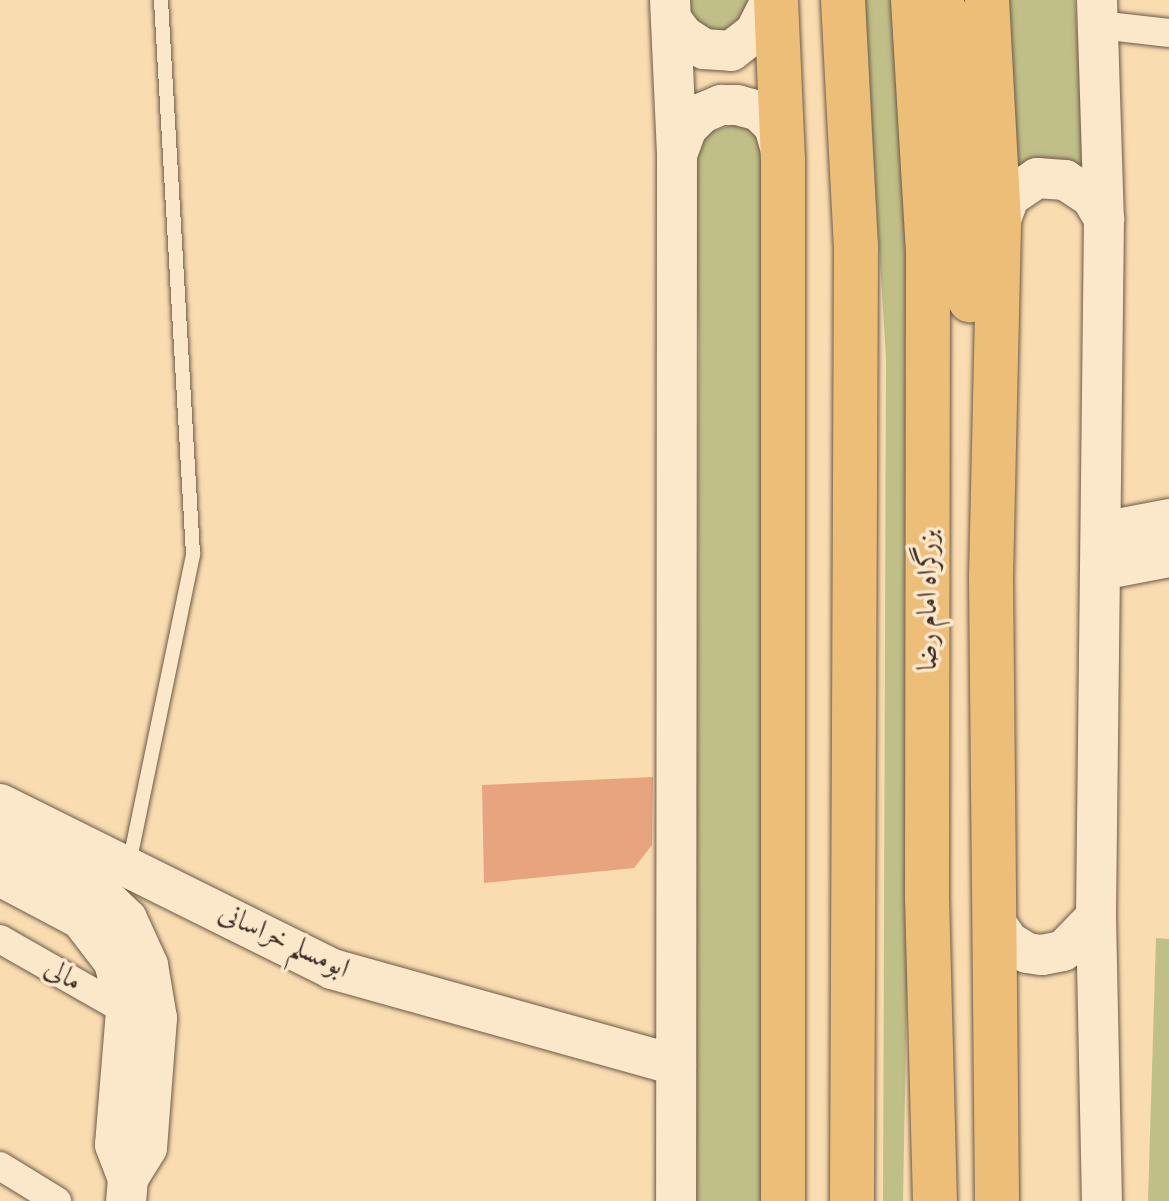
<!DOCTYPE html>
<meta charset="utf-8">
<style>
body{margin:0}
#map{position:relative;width:1169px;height:1201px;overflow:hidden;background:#f9dcaf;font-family:"Libre Bodoni",Amiri,serif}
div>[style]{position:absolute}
.green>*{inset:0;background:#c0bf88}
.building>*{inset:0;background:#e7a47f}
.roads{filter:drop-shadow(0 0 2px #6c5948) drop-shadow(0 0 2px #6c5948)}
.lane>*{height:14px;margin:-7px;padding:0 7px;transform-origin:7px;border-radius:7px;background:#fbe8cb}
.street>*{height:28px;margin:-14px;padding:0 14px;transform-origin:14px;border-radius:14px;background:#fbe8cb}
.secondary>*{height:40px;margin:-20px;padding:0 20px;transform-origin:20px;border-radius:20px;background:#fbe8cb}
.highway>*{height:44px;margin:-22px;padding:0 22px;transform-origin:22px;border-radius:22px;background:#ecbe78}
span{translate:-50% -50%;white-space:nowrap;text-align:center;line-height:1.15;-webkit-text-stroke:7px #fbe8cb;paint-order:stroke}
.street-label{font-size:28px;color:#3d2d26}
</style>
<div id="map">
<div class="green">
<div style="clip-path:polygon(686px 0,756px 0,741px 28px,716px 34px,693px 22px)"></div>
<div style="clip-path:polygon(864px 0,891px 0,907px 239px,908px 931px,903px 1201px,883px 1201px,886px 359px)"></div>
<div style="clip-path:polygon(1004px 0,1075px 0,1086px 173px,1015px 176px)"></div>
<div style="clip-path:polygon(738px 123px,763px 137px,763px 1201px,693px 1201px,699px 343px,693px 153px,699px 136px)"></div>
<div style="clip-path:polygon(1156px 938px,1169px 939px,1169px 1201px,1148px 1201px)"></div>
</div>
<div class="building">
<div style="clip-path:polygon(653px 777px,652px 845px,634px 868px,484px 883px,482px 785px)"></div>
</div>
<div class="roads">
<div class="lane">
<div style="left:129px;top:864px;width:317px;rotate:-78.3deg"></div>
<div style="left:193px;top:554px;width:555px;rotate:-93.31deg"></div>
</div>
<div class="street">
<div style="left:1099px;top:25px;width:70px;rotate:6.5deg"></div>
<div style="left:0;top:939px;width:145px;rotate:29.7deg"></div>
<div style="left:0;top:1166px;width:67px;rotate:31.6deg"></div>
</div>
<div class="secondary">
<div style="left:670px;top:0;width:155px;rotate:87.4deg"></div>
<div style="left:677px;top:155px;width:1046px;rotate:90.05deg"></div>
<div style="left:1097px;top:0;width:219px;rotate:88.2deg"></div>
<div style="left:1104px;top:219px;width:698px;rotate:90.66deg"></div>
<div style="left:1096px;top:917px;width:284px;rotate:88.8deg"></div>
<div style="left:671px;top:19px;width:21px;rotate:53deg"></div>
<div style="left:684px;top:36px;width:24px;rotate:33deg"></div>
<div style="left:704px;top:49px;width:27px;rotate:4deg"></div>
<div style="left:731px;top:51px;width:31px;rotate:-38deg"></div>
<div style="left:755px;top:32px;width:36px;rotate:-63deg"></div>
<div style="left:677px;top:155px;width:29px;rotate:-70deg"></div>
<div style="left:687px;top:128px;width:21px;rotate:-45deg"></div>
<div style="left:702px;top:113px;width:21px;rotate:-23deg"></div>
<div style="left:721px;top:105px;width:16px"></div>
<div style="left:737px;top:105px;width:23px;rotate:15deg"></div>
<div style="left:759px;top:111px;width:21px;rotate:45deg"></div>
<div style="left:774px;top:126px;width:33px;rotate:74deg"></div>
<div style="left:999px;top:225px;width:30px;rotate:-70deg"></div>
<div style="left:1009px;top:197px;width:34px;rotate:-34deg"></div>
<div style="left:1037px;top:178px;width:28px;rotate:4deg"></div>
<div style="left:1065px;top:180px;width:31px;rotate:33deg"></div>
<div style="left:1091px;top:197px;width:26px;rotate:59deg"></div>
<div style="left:1102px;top:532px;width:68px;rotate:-11deg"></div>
<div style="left:1101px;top:570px;width:69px;rotate:-10.8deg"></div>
<div style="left:0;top:804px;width:371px;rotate:26.4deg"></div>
<div style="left:332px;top:969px;width:357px;rotate:15.6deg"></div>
<div style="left:0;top:837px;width:106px;rotate:28deg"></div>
<div style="left:94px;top:887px;width:46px;rotate:44.1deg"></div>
<div style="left:127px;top:919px;width:51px;rotate:65.5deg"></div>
<div style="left:148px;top:965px;width:54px;rotate:80.4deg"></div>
<div style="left:157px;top:1018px;width:130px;rotate:94.4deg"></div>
<div style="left:147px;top:1148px;width:36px;rotate:122deg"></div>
<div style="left:128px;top:1179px;width:22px;rotate:95deg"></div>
<div style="left:0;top:876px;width:92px;rotate:28deg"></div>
<div style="left:81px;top:919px;width:54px;rotate:52.5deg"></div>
<div style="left:114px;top:962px;width:50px;rotate:76.2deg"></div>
<div style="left:126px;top:1011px;width:134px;rotate:94.7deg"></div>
<div style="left:115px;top:1145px;width:36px;rotate:69deg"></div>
<div style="left:995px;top:922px;width:24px;rotate:55deg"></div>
<div style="left:1009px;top:942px;width:21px;rotate:31deg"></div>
<div style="left:1027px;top:953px;width:15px;rotate:8deg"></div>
<div style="left:1042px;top:955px;width:21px;rotate:-11deg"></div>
<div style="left:1063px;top:951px;width:47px;rotate:-45.9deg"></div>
</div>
<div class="highway">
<div style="left:776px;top:0;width:160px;rotate:87.5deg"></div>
<div style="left:783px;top:160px;width:1041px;rotate:90deg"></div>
<div style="left:843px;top:0;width:245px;rotate:87deg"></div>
<div style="left:856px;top:245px;width:956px;rotate:90.24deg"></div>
<div style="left:913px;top:0;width:253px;rotate:86.6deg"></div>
<div style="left:928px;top:253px;width:644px;rotate:90.09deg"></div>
<div style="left:927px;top:897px;width:304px;rotate:88.5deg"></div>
<div style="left:939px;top:0;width:29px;rotate:63deg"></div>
<div style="left:952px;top:26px;width:275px;rotate:86.2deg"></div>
<div style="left:987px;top:0;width:225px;rotate:86.9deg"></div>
<div style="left:999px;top:225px;width:352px;rotate:91.3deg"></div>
<div style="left:991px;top:577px;width:624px;rotate:89.45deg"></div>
</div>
</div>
<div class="street-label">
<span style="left:928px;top:600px;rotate:-90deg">بزرگراه امام رضا</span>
<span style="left:284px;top:941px;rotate:25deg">ابومسلم خراسانی</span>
<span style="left:63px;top:975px;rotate:30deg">مالی</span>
</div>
</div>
